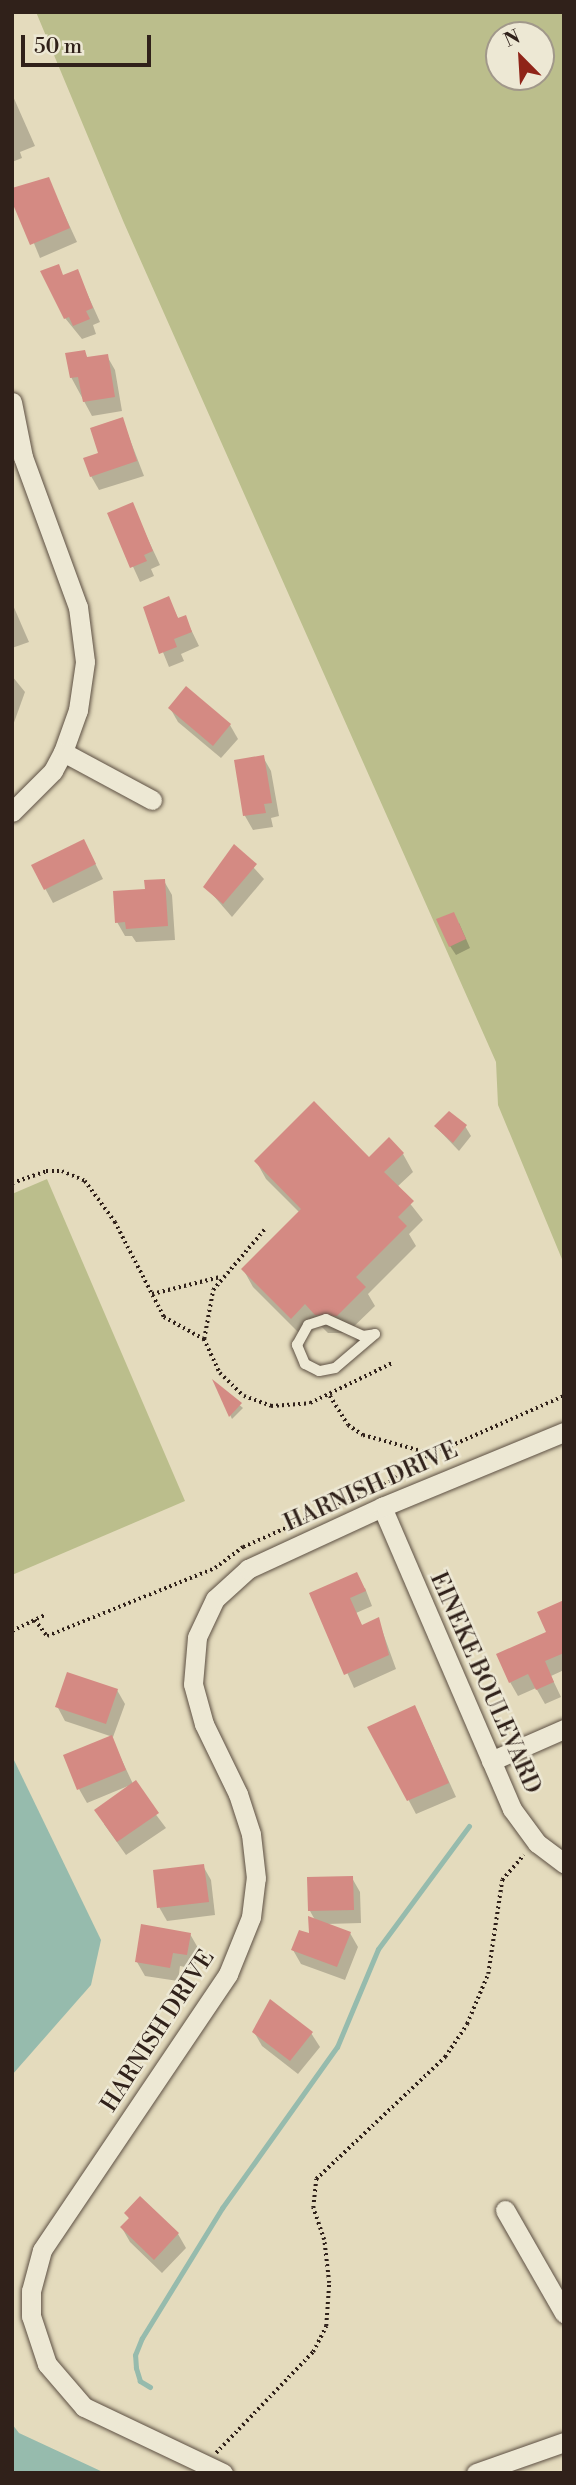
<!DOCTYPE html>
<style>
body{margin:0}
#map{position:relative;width:576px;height:2485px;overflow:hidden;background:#e4dbbd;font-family:"Libre Bodoni",serif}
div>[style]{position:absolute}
.green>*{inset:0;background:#bbbe8c}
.water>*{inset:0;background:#96bbad}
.shadow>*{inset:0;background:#0003}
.stream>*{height:5px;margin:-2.5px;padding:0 2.5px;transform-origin:2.5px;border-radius:2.5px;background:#96bbad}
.building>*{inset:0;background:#d48a83}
.path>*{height:3.5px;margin-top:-1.75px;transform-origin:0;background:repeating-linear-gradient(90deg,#30211a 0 2px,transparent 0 5.5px)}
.roads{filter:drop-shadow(0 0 2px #5d5043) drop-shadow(0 0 2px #5d5043)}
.service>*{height:10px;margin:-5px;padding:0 5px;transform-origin:5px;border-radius:5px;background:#ede8d4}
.minor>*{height:19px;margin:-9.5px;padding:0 9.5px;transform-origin:9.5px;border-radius:9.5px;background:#ede8d4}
span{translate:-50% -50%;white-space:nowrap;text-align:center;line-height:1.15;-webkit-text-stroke:5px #ede8d4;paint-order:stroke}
.street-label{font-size:23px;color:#30211a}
.frame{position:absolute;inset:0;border:14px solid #30211a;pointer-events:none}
.north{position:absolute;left:485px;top:21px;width:70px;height:70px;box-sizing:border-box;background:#ede8d4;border:2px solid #a1988a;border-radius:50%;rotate:336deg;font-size:19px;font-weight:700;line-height:28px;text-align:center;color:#30211a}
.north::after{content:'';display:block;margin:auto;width:24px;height:32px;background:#8f2418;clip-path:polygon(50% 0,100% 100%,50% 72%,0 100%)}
.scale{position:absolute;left:21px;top:35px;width:130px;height:32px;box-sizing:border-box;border:4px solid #30211a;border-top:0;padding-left:9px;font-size:21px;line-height:24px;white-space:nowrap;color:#30211a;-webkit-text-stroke:5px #ede8d4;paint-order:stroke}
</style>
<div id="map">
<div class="green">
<div style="clip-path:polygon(evenodd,36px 12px,564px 12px,564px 1264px,498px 1105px,496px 1062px,124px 223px,36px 12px,499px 35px,541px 35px,541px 77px,499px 77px,499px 35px)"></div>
<div style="clip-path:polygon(47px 1179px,185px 1501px,12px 1575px,12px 1194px)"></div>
</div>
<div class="water">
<div style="clip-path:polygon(12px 1756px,101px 1940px,91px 1985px,12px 2075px)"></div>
<div style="clip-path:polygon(12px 2424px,19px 2433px,105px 2473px,12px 2473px)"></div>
</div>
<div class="shadow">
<div style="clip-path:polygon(12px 94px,35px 146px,20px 152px,22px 158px,12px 162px)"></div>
<div style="clip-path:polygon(48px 179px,77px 242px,40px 258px,12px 190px)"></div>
<div style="clip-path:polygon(77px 271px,100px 322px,93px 325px,96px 334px,82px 339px,65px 318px,64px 277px)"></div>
<div style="clip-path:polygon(84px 352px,88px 359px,107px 356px,115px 370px,122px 411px,92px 416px,71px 377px)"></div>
<div style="clip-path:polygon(122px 419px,144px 476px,99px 490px,91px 476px)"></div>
<div style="clip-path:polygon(132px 505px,160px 565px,151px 569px,154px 576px,140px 582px,109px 514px)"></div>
<div style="clip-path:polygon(168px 598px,179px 620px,185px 617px,199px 646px,181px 654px,184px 661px,169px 667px,145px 608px)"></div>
<div style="clip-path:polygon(12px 603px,29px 642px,12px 648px)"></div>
<div style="clip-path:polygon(12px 676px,25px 692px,12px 728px)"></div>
<div style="clip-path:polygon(170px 708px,230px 725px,238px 739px,221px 758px,178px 722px)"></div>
<div style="clip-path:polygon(263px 757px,271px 771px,279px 816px,271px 818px,273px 827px,253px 830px,245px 816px,236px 762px)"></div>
<div style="clip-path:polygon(234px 846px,264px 879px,232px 917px,206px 887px)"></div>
<div style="clip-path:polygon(91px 855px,103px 879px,53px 903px,33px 866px)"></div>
<div style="clip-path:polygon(164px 881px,172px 895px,175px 940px,136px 942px,132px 936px,125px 936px,117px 922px,147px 890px)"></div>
<div style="clip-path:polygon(459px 923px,470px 948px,456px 955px,450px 946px)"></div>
<div style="clip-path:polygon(465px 1126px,471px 1136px,459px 1151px,436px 1127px)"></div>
<div style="clip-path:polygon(403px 1154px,413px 1172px,397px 1187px,423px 1220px,409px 1234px,416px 1246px,368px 1294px,375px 1306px,347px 1333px,328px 1333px,317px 1322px,302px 1336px,253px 1287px,243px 1269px,300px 1213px,266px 1179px,256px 1161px,369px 1159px)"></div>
<div style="clip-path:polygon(216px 1385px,243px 1408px,232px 1419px)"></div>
<div style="clip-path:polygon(365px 1588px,372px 1606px,356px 1613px,362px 1626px,378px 1619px,396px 1669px,354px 1688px,312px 1594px)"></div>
<div style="clip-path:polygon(564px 1601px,564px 1670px,551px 1676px,561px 1697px,545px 1704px,536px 1688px,518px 1696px,510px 1682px,548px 1633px)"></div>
<div style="clip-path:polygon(117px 1690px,125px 1704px,113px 1737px,65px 1721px,57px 1706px)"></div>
<div style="clip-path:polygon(415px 1707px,456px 1797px,416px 1814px,370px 1727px)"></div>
<div style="clip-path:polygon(111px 1737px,133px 1784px,166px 1828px,126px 1855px,104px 1824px,128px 1786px,87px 1803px,79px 1789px)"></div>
<div style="clip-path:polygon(203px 1866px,211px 1880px,215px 1915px,167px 1921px,159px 1907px)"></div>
<div style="clip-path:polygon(352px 1878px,360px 1892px,361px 1923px,327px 1924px,350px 1933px,358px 1947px,345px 1980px,301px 1964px,293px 1950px,311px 1936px,315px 1920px,310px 1911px)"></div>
<div style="clip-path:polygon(190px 1934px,198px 1948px,195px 1969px,180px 1966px,178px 1981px,145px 1976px,137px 1962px)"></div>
<div style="clip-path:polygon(270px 2001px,311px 2033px,320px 2047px,298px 2074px,262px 2046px,254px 2032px)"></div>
<div style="clip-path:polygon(126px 2213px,178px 2234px,186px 2248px,162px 2273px,130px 2242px,122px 2228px,130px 2220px)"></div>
</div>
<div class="stream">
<div style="left:150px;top:2387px;width:12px;rotate:-149deg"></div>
<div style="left:140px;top:2381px;width:14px;rotate:-107deg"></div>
<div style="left:136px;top:2368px;width:13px;rotate:-94deg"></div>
<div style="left:135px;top:2355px;width:18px;rotate:-68deg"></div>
<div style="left:142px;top:2338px;width:153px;rotate:-58.4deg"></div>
<div style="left:222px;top:2208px;width:198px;rotate:-54.5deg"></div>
<div style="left:337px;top:2047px;width:106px;rotate:-67.3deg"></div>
<div style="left:378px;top:1949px;width:153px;rotate:-53.5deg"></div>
</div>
<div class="building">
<div style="clip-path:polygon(49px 177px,70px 228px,30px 245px,12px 202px,12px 188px)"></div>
<div style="clip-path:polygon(59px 264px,63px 275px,78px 269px,93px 308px,86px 311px,90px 319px,73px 326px,69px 317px,64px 319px,40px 271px)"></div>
<div style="clip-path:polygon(85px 350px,87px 357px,108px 354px,115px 397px,83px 402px,78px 377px,70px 378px,65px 353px)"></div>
<div style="clip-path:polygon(123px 417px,137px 461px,90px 477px,83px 458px,98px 453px,90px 428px)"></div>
<div style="clip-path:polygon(133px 502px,153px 551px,144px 555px,147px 561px,130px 568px,107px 513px)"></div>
<div style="clip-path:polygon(169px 596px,178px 618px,186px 615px,192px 632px,174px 639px,177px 647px,159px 654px,143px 607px)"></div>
<div style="clip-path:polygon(186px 686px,231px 724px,213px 746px,168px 708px)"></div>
<div style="clip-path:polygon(264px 755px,272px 803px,264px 804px,266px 813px,243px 816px,234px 760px)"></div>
<div style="clip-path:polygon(84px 839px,96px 864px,44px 890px,31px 865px)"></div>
<div style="clip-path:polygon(234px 844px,257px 864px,223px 904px,203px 887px)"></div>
<div style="clip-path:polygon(165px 879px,168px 926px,126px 929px,125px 922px,115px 923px,113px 891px,145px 889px,144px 880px)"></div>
<div style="clip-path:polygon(454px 912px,466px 939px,449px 947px,436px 919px)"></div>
<div style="clip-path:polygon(314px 1101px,369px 1157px,389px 1137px,404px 1153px,384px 1172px,414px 1201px,398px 1217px,407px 1226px,356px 1277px,366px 1287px,337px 1316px,315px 1315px,305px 1304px,291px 1319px,241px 1269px,301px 1209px,254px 1161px)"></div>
<div style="clip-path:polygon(449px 1111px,467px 1125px,453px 1143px,434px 1126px)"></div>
<div style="clip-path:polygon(212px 1379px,242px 1403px,229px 1417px)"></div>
<div style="clip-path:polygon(357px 1572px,366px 1591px,350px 1598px,362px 1625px,379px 1617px,389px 1655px,344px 1675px,309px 1593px)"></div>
<div style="clip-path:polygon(564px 1600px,564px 1653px,545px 1661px,554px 1682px,536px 1690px,528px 1674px,509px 1683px,496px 1654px,546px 1632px,537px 1612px)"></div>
<div style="clip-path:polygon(67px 1672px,118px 1689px,106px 1724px,55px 1707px)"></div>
<div style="clip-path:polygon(415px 1705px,449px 1783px,407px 1801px,367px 1727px)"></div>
<div style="clip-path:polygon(112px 1735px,126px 1770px,77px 1790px,63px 1755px)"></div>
<div style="clip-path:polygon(136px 1780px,159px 1813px,117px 1842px,94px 1810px)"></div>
<div style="clip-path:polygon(204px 1864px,209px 1902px,157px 1908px,153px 1870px)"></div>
<div style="clip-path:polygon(353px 1876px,354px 1910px,308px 1911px,307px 1877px)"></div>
<div style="clip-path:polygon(308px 1916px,351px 1932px,337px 1967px,291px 1950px,299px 1930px,309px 1933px)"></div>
<div style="clip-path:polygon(141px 1924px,191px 1933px,187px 1955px,173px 1953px,170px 1968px,135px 1962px)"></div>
<div style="clip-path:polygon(270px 1999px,313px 2032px,290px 2061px,252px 2032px)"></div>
<div style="clip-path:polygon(140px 2196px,179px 2233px,154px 2260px,120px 2227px,129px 2218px,124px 2213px)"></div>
</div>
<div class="path">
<div style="left:12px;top:1183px;width:36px;rotate:-19deg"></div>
<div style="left:46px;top:1171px;width:16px"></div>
<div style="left:62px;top:1171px;width:25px;rotate:23deg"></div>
<div style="left:85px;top:1181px;width:51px;rotate:53.8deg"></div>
<div style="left:115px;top:1222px;width:107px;rotate:62.7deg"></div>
<div style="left:164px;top:1317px;width:46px;rotate:28.8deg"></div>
<div style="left:204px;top:1339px;width:38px;rotate:65deg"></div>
<div style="left:220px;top:1373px;width:33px;rotate:44deg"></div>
<div style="left:244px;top:1396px;width:29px;rotate:20deg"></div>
<div style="left:271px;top:1406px;width:39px;rotate:-4deg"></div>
<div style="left:310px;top:1403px;width:91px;rotate:-26deg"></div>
<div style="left:152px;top:1294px;width:70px;rotate:-14deg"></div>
<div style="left:204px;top:1339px;width:50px;rotate:-79.6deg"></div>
<div style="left:213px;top:1290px;width:80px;rotate:-49.6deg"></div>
<div style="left:330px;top:1396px;width:34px;rotate:58deg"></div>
<div style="left:348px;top:1425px;width:18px;rotate:34deg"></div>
<div style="left:363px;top:1435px;width:68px;rotate:15.3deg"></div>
<div style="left:35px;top:1620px;width:20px;rotate:53deg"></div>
<div style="left:47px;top:1636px;width:181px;rotate:-22deg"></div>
<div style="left:215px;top:1568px;width:35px;rotate:-37deg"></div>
<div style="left:243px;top:1547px;width:162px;rotate:-24deg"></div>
<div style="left:391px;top:1481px;width:21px;rotate:-47deg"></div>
<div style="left:405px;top:1466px;width:174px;rotate:-23.8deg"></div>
<div style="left:12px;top:1631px;width:37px;rotate:-26deg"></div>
<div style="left:216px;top:2453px;width:140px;rotate:-46.2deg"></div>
<div style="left:313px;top:2352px;width:29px;rotate:-63deg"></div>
<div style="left:326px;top:2326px;width:43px;rotate:-86deg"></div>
<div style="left:329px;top:2283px;width:43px;rotate:-96.6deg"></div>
<div style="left:324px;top:2240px;width:34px;rotate:-109deg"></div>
<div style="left:313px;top:2208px;width:29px;rotate:-84deg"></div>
<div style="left:316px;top:2179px;width:178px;rotate:-43.4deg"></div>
<div style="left:445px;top:2057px;width:40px;rotate:-56deg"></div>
<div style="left:467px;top:2024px;width:54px;rotate:-67.2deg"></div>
<div style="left:488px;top:1974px;width:95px;rotate:-81.5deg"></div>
<div style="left:502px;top:1880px;width:33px;rotate:-49deg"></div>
</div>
<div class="roads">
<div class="service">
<div style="left:326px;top:1319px;width:41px;rotate:24.7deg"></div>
<div style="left:363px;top:1336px;width:12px;rotate:-9deg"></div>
<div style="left:375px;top:1334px;width:52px;rotate:139.6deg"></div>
<div style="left:335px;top:1368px;width:16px;rotate:169deg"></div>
<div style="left:319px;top:1371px;width:16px;rotate:-153deg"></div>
<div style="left:305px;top:1364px;width:21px;rotate:-113deg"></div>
<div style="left:297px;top:1345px;width:23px;rotate:-61deg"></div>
<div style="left:308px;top:1325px;width:19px;rotate:-18deg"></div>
</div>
<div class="minor">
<div style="left:12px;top:402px;width:56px;rotate:78.7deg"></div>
<div style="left:23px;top:457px;width:160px;rotate:69.9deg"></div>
<div style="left:78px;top:607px;width:55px;rotate:82.7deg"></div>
<div style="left:85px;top:662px;width:49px;rotate:98.3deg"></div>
<div style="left:78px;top:710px;width:45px;rotate:109.7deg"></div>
<div style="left:63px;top:752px;width:21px;rotate:118deg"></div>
<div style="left:53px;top:771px;width:58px;rotate:135deg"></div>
<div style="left:63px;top:752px;width:101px;rotate:28.3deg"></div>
<div style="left:382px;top:1507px;width:329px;rotate:66.7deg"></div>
<div style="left:512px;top:1809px;width:42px;rotate:53.7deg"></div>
<div style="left:537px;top:1843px;width:34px;rotate:37deg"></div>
<div style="left:491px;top:1761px;width:80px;rotate:-23.7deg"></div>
<div style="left:505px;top:2210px;width:119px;rotate:60.2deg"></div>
<div style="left:223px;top:2473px;width:154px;rotate:-154.6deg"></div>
<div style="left:84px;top:2407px;width:57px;rotate:-130.7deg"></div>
<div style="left:47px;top:2364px;width:51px;rotate:-108.4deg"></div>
<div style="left:31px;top:2316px;width:25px;rotate:-90deg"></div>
<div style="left:31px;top:2291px;width:42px;rotate:-75deg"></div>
<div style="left:42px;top:2250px;width:333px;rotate:-56deg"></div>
<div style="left:228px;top:1974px;width:61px;rotate:-68deg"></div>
<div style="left:251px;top:1917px;width:39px;rotate:-83deg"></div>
<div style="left:256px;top:1878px;width:44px;rotate:-96.5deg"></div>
<div style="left:251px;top:1834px;width:42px;rotate:-108deg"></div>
<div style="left:238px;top:1794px;width:78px;rotate:-115.9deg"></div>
<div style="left:204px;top:1724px;width:41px;rotate:-105.4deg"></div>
<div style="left:193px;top:1684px;width:47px;rotate:-85.1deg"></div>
<div style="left:197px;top:1637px;width:42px;rotate:-64.7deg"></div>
<div style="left:215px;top:1599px;width:45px;rotate:-42.3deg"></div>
<div style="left:248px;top:1569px;width:148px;rotate:-24.8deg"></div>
<div style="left:382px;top:1507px;width:197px;rotate:-22.4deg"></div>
<div style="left:476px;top:2473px;width:93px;rotate:-19.4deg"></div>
</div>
</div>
<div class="street-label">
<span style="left:371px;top:1487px;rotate:-24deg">HARNISH DRIVE</span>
<span style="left:485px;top:1683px;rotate:66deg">EINEKE BOULEVARD</span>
<span style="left:158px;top:2031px;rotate:-57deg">HARNISH DRIVE</span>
</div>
<div class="frame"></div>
<div class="north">N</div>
<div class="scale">50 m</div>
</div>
